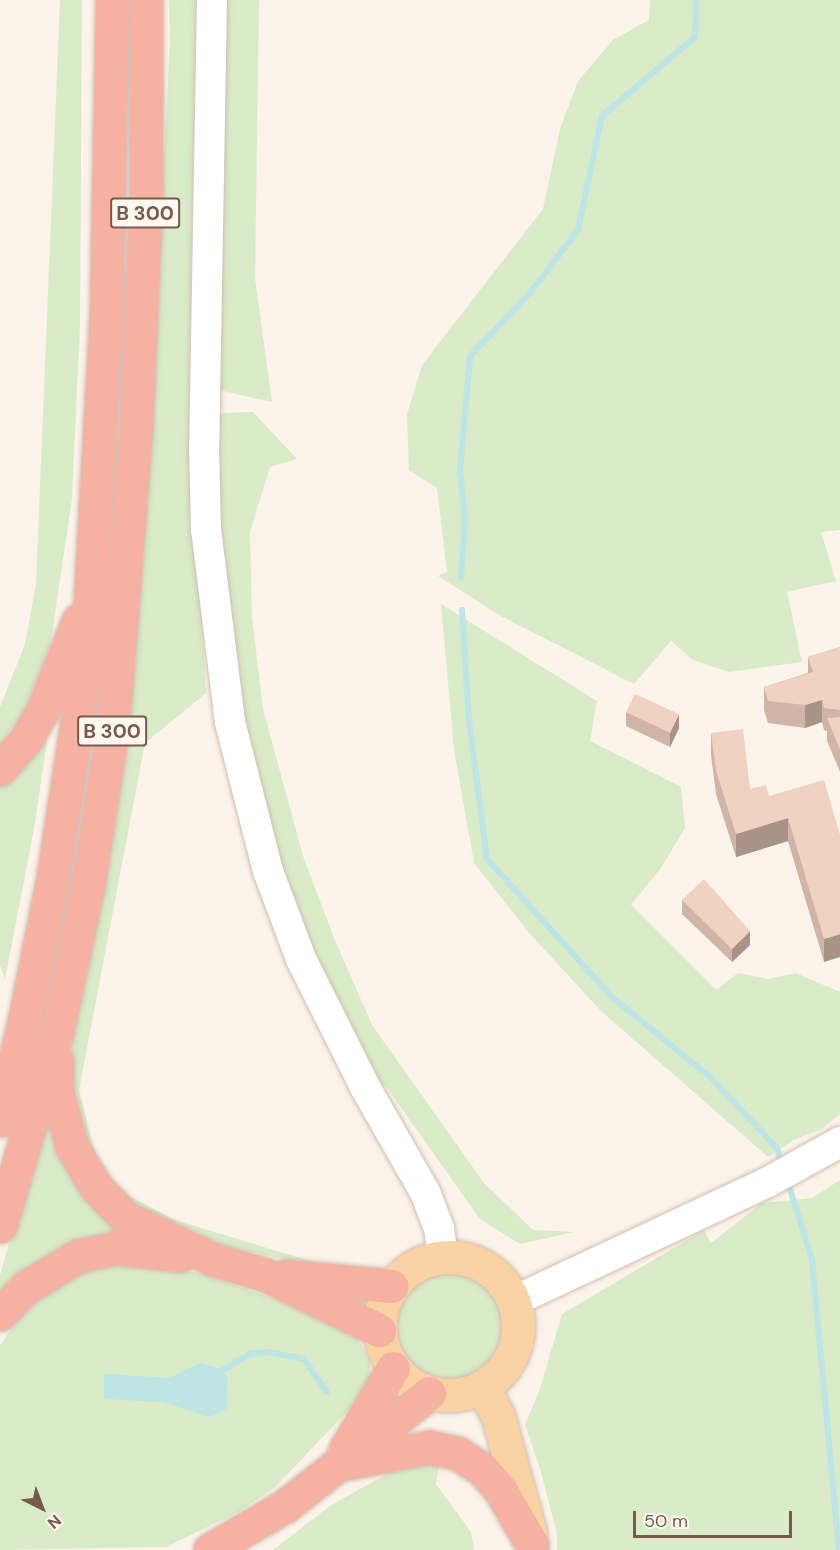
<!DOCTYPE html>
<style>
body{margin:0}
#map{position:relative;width:840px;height:1550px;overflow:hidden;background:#fcf4ea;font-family:"DM Sans",sans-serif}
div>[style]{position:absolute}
.green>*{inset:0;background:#d9ebc8}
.round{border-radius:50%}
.water>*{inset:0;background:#bee4e6}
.stream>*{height:6px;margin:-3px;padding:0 3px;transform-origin:3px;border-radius:3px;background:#bee4e6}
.roads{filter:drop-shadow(0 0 2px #d1bdb2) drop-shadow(0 0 2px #d1bdb2)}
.minor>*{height:30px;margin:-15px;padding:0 15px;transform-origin:15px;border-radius:15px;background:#fff}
.major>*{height:33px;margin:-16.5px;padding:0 16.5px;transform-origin:16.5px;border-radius:16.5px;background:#f9d3a4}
.major>.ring{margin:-16.5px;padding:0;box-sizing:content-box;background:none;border:33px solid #f9d3a4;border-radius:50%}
.highway>*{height:33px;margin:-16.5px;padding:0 16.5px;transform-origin:16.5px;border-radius:16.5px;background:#f5b1a2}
.wall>*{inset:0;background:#cfb4a7}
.shaded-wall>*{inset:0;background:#a99288}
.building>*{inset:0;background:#f1d1c2}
span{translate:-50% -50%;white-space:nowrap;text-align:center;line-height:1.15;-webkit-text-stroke:6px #fff8f0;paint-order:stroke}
.shield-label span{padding:2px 4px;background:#fff8f0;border:2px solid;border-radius:4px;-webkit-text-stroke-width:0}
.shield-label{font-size:20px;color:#77594d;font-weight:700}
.north{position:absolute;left:12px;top:1478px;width:60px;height:60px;-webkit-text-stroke:4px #fff8f0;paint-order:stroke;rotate:138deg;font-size:16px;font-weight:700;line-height:24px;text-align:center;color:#77594d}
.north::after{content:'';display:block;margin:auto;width:21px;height:27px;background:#77594d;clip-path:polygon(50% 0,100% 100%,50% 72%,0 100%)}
.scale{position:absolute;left:633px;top:1511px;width:159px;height:27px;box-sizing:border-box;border:3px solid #77594d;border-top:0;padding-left:8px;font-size:18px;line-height:21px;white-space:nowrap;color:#77594d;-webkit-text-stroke:4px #fff8f0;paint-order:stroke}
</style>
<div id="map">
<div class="green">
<div style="clip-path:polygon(60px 0,82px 0,80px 325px,72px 499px,50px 647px,26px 707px,0 745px,0 707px,25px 644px,36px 584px)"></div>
<div style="clip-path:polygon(169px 0,196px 0,189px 409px,206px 693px,145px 743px,79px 1090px,98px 1165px,129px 1196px,175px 1220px,360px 1276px,225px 1246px,135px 1213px,80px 1150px,65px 1060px,149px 446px,170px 42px)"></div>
<div style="clip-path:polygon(220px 0,259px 0,255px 278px,272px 402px,219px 390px)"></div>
<div style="clip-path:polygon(650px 0,840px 0,840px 530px,821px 532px,836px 581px,787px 592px,802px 662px,729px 672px,693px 660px,671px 641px,634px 684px,501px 616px,438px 576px,447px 572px,437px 488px,409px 470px,407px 415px,422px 365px,543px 209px,560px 129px,578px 81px,613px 40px,649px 20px)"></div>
<div style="clip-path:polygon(253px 412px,297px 459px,270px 467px,250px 532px,252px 617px,263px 709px,303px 856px,334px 938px,372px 1025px,484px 1183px,533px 1230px,575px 1232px,520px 1244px,480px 1219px,387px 1088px,367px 1071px,305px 951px,270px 851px,239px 695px,217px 499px,216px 413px)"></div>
<div style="clip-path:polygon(441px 604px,597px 701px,590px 741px,681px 787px,685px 828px,661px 868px,631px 905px,716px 990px,738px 973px,768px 979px,796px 973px,840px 992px,840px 1114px,822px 1129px,794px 1140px,768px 1157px,602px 1012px,530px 934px,474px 863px,454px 750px)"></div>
<div style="clip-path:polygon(50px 721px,34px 829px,5px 979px,0 965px,0 786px,14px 774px)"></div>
<div style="clip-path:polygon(49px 1102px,154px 1243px,0 1297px,0 1275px)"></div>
<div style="clip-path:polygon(840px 1180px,840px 1550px,557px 1550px,557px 1534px,541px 1472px,525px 1424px,539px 1392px,562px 1314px,704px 1230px,711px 1243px,762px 1203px,812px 1198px)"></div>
<div class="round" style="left:380px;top:1257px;width:138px;height:138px"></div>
<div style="clip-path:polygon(115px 1262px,199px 1273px,324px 1316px,355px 1334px,369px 1357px,371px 1376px,363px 1395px,275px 1487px,240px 1511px,166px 1547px,0 1550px,0 1345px,33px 1299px,91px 1265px)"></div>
<div style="clip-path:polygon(439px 1464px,436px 1484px,471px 1532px,474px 1550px,273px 1550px,330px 1506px,399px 1467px)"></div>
</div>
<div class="water">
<div style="clip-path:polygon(201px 1363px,223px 1370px,228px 1380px,226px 1409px,209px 1417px,164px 1402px,104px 1399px,104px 1374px,169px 1378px)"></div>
</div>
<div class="stream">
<div style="left:461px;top:578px;width:59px;rotate:-86.1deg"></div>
<div style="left:465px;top:519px;width:48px;rotate:-95.9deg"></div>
<div style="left:460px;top:471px;width:115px;rotate:-85deg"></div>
<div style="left:470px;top:356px;width:87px;rotate:-46.4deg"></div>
<div style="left:530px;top:293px;width:79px;rotate:-52.7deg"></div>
<div style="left:578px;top:230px;width:116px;rotate:-78.1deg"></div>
<div style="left:602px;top:116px;width:122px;rotate:-40.3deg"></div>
<div style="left:695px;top:37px;width:37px;rotate:-88deg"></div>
<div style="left:462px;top:610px;width:111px;rotate:86.4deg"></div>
<div style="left:469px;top:721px;width:139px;rotate:82.6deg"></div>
<div style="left:487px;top:859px;width:186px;rotate:47.8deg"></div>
<div style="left:612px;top:997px;width:125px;rotate:39.2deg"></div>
<div style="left:709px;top:1076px;width:99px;rotate:46.6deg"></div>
<div style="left:777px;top:1148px;width:17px;rotate:73deg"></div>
<div style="left:787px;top:1179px;width:85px;rotate:72.8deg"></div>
<div style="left:812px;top:1260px;width:291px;rotate:84.7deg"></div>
<div style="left:223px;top:1370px;width:31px;rotate:-31deg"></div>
<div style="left:250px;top:1354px;width:18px;rotate:-6deg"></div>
<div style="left:268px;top:1352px;width:37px;rotate:11deg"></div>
<div style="left:304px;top:1359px;width:40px;rotate:55.1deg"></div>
</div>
<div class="roads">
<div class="minor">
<div style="left:212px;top:0;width:444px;rotate:91deg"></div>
<div style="left:204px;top:444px;width:85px;rotate:88.7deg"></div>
<div style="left:206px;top:529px;width:194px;rotate:82.9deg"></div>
<div style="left:230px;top:722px;width:154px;rotate:75.7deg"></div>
<div style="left:268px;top:871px;width:94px;rotate:69.4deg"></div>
<div style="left:301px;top:959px;width:143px;rotate:63.4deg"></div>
<div style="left:365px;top:1087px;width:121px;rotate:60.3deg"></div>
<div style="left:425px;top:1192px;width:39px;rotate:69deg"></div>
<div style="left:439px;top:1228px;width:29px;rotate:82deg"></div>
<div style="left:514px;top:1301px;width:278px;rotate:-25.1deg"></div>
<div style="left:766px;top:1183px;width:85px;rotate:-29deg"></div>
</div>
<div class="major">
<div class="ring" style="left:380px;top:1257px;width:105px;height:105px"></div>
<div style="left:483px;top:1387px;width:33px;rotate:63deg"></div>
<div style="left:498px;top:1416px;width:121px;rotate:74.7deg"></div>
</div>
<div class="highway">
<div style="left:0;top:769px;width:40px;rotate:-49deg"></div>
<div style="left:26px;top:739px;width:34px;rotate:-60deg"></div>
<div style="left:43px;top:709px;width:95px;rotate:-68.3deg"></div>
<div style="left:57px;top:1061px;width:31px;rotate:90deg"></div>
<div style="left:57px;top:1092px;width:57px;rotate:74.7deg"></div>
<div style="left:72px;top:1147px;width:47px;rotate:59deg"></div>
<div style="left:96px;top:1187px;width:43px;rotate:45.9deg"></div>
<div style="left:126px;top:1218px;width:95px;rotate:25.5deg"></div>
<div style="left:212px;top:1259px;width:56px;rotate:16.5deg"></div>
<div style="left:266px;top:1275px;width:126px;rotate:26deg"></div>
<div style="left:0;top:1120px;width:105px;rotate:-76.2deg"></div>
<div style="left:25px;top:1018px;width:143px;rotate:-78.7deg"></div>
<div style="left:53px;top:878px;width:225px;rotate:-81.3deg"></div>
<div style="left:87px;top:656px;width:338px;rotate:-86.8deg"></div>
<div style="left:106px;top:319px;width:319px;rotate:-88.9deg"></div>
<div style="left:0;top:1226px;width:202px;rotate:-73.6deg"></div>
<div style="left:57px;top:1032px;width:150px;rotate:-78.1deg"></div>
<div style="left:88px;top:885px;width:162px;rotate:-81.1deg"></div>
<div style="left:113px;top:725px;width:301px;rotate:-85.6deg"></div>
<div style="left:136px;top:425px;width:233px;rotate:-87.5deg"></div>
<div style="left:146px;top:192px;width:192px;rotate:-90deg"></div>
<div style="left:286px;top:1276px;width:106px;rotate:5.4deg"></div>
<div style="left:0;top:1314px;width:36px;rotate:-46deg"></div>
<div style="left:25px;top:1288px;width:62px;rotate:-31.1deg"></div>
<div style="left:78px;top:1256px;width:38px;rotate:-12deg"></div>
<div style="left:115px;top:1248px;width:66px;rotate:6.1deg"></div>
<div style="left:345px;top:1450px;width:95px;rotate:-59.7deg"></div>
<div style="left:347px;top:1463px;width:84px;rotate:-11deg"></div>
<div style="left:429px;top:1447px;width:29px;rotate:12deg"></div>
<div style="left:457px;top:1453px;width:31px;rotate:33deg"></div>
<div style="left:483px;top:1470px;width:28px;rotate:49deg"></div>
<div style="left:501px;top:1491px;width:62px;rotate:60.1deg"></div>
<div style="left:210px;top:1550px;width:87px;rotate:-30.4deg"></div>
<div style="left:285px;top:1506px;width:183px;rotate:-38.1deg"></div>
</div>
</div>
<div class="wall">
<div style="clip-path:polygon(840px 647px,840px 772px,827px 741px,827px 731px,824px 730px,822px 722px,805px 728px,768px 723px,764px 710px,764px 687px,808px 673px,808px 657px)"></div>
<div style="clip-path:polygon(626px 712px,679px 728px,670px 747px,626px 726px)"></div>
<div style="clip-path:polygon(711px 733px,750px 789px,769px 796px,840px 835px,824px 962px,788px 841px,736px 857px,716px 794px,711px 755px)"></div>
<div style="clip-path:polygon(682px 900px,750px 945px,732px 962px,682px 914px)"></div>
</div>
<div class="shaded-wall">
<div style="clip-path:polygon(822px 700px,822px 722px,805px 728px,805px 705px)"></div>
<div style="clip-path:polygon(679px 714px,679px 728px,670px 747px,670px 733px)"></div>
<div style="clip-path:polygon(788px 818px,788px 841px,736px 857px,736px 834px)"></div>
<div style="clip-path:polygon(750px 931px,750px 945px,732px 962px,732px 949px)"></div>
<div style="clip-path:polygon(840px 934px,840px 957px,824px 962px,824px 939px)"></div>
</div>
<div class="building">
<div style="clip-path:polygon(840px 647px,840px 710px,824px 708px,822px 700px,805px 705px,768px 701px,764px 687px,813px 672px,808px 657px)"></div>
<div style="clip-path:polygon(635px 694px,679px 714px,670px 733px,626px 712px)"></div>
<div style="clip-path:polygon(840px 717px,840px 750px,827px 718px)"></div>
<div style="clip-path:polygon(743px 729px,750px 789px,766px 785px,769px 796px,824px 780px,840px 835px,840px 934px,824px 939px,788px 818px,736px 834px,716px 771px,711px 733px)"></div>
<div style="clip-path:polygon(704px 879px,750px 931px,732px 949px,682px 900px)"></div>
</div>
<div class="shield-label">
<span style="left:145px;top:213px">B 300</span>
<span style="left:112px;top:731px">B 300</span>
</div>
<div class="north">N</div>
<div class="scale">50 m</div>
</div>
